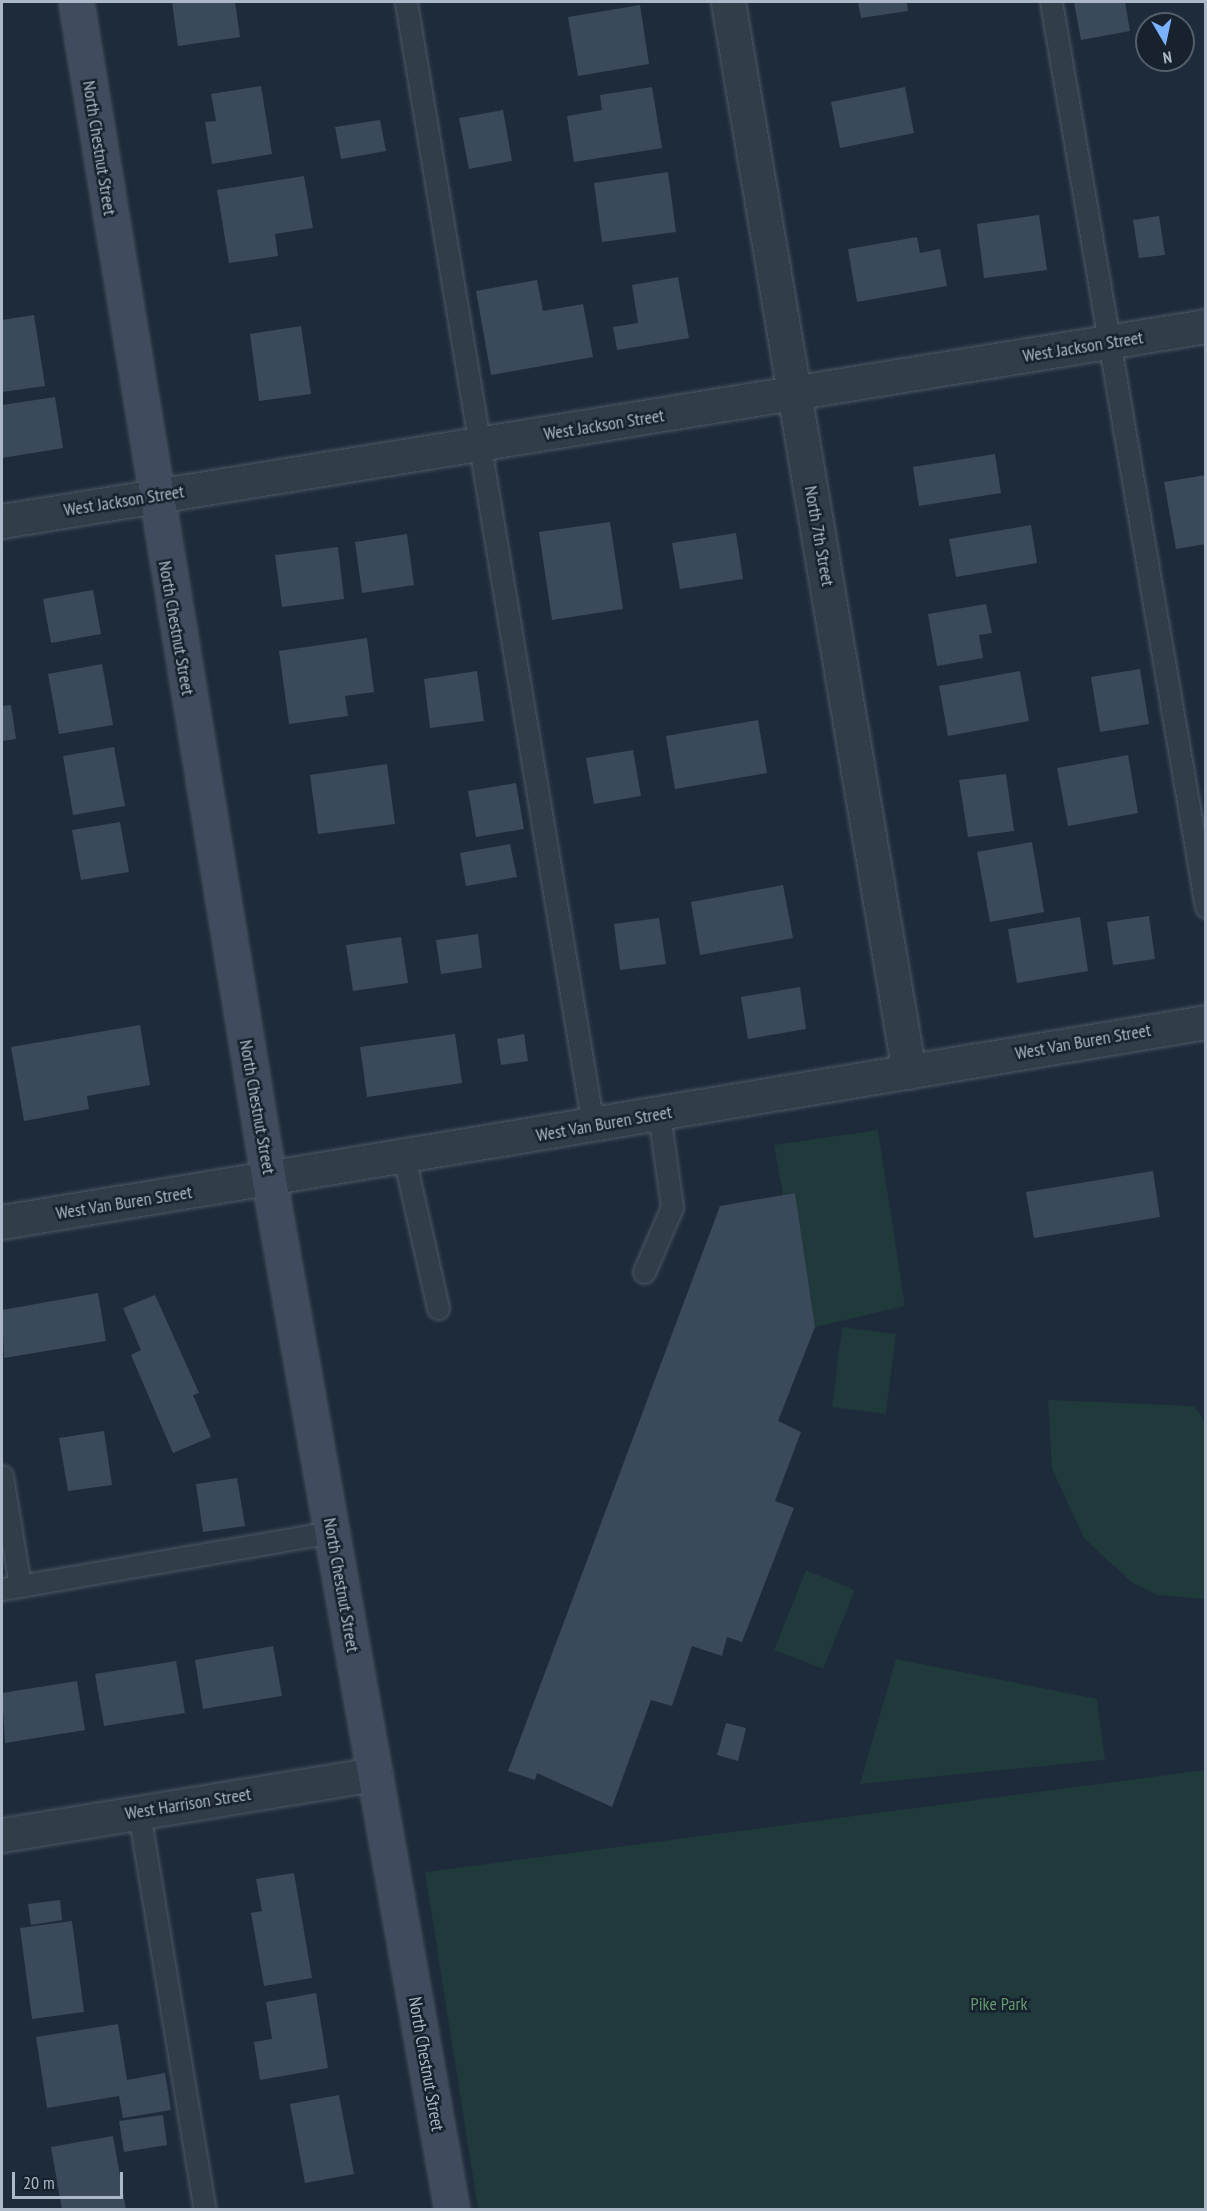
<!DOCTYPE html>
<style>
body{margin:0}
#map{position:relative;width:1207px;height:2211px;overflow:hidden;background:#1e2b3a;font-family:"PT Sans Narrow",sans-serif}
div>[style]{position:absolute}
.green>*{inset:0;background:#20393b}
.building>*{inset:0;background:#3a4a5a}
.roads{filter:drop-shadow(0 0 2px #4d5865) drop-shadow(0 0 2px #4d5865)}
.service>*{height:21px;margin:-10.5px;padding:0 10.5px;transform-origin:10.5px;border-radius:10.5px;background:#323d4a}
.minor>*{height:33px;margin:-16.5px;padding:0 16.5px;transform-origin:16.5px;border-radius:16.5px;background:#323d4a}
.secondary>*{height:33px;margin:-16.5px;padding:0 16.5px;transform-origin:16.5px;border-radius:16.5px;background:#404c5d}
span{translate:-50% -50%;white-space:nowrap;text-align:center;line-height:1.15;-webkit-text-stroke:5px #18222e;paint-order:stroke}
.street-label{font-size:18px;color:#acb8c7}
.park-label{font-size:18px;color:#62996c}
.frame{position:absolute;inset:0;border:3px solid #acb8c7;pointer-events:none}
.north{position:absolute;left:1135px;top:12px;width:60px;height:60px;box-sizing:border-box;background:#18222e;border:2px solid #535e6b;border-radius:50%;rotate:171deg;font-size:16px;font-weight:700;line-height:24px;text-align:center;color:#acb8c7}
.north::after{content:'';display:block;margin:auto;width:21px;height:27px;background:#79b3ff;clip-path:polygon(50% 0,100% 100%,50% 72%,0 100%)}
.scale{position:absolute;left:12px;top:2172px;width:111px;height:27px;box-sizing:border-box;border:3px solid #acb8c7;border-top:0;padding-left:8px;font-size:18px;line-height:21px;white-space:nowrap;color:#acb8c7;-webkit-text-stroke:4px #18222e;paint-order:stroke}
</style>
<div id="map">
<div class="green">
<div style="clip-path:polygon(878px 1130px,905px 1306px,815px 1327px,795px 1193px,783px 1195px,774px 1145px)"></div>
<div style="clip-path:polygon(842px 1327px,896px 1334px,886px 1414px,832px 1407px)"></div>
<div style="clip-path:polygon(1048px 1400px,1195px 1406px,1205px 1423px,1205px 1599px,1157px 1595px,1131px 1582px,1084px 1538px,1052px 1469px)"></div>
<div style="clip-path:polygon(806px 1570px,855px 1590px,823px 1669px,774px 1650px)"></div>
<div style="clip-path:polygon(896px 1659px,1097px 1699px,1105px 1760px,860px 1784px)"></div>
<div style="clip-path:polygon(1205px 1770px,1205px 2209px,478px 2209px,425px 1872px)"></div>
</div>
<div class="building">
<div style="clip-path:polygon(172px 2px,235px 2px,240px 37px,178px 46px)"></div>
<div style="clip-path:polygon(858px 2px,907px 2px,908px 11px,861px 18px)"></div>
<div style="clip-path:polygon(1074px 2px,1125px 2px,1130px 31px,1081px 40px)"></div>
<div style="clip-path:polygon(640px 5px,649px 64px,578px 76px,568px 17px)"></div>
<div style="clip-path:polygon(261px 86px,272px 154px,212px 164px,205px 122px,216px 121px,211px 94px)"></div>
<div style="clip-path:polygon(652px 87px,662px 148px,574px 162px,567px 116px,602px 110px,600px 95px)"></div>
<div style="clip-path:polygon(905px 87px,914px 133px,840px 148px,831px 102px)"></div>
<div style="clip-path:polygon(503px 110px,512px 161px,469px 169px,459px 118px)"></div>
<div style="clip-path:polygon(380px 120px,386px 151px,341px 159px,335px 127px)"></div>
<div style="clip-path:polygon(668px 172px,676px 232px,602px 242px,594px 183px)"></div>
<div style="clip-path:polygon(304px 176px,313px 228px,275px 234px,278px 256px,229px 263px,217px 190px)"></div>
<div style="clip-path:polygon(1039px 215px,1047px 270px,984px 278px,977px 224px)"></div>
<div style="clip-path:polygon(1159px 216px,1165px 255px,1139px 258px,1133px 220px)"></div>
<div style="clip-path:polygon(917px 237px,920px 253px,940px 249px,947px 286px,857px 302px,848px 249px)"></div>
<div style="clip-path:polygon(678px 277px,689px 338px,617px 350px,613px 327px,638px 323px,632px 285px)"></div>
<div style="clip-path:polygon(537px 280px,543px 311px,583px 304px,593px 357px,491px 375px,476px 291px)"></div>
<div style="clip-path:polygon(34px 315px,45px 386px,2px 392px,2px 320px)"></div>
<div style="clip-path:polygon(301px 326px,311px 394px,259px 401px,250px 334px)"></div>
<div style="clip-path:polygon(55px 397px,63px 448px,2px 458px,2px 405px)"></div>
<div style="clip-path:polygon(995px 454px,1001px 493px,919px 506px,913px 467px)"></div>
<div style="clip-path:polygon(1206px 475px,1206px 544px,1176px 549px,1164px 482px)"></div>
<div style="clip-path:polygon(610px 522px,623px 609px,552px 620px,539px 532px)"></div>
<div style="clip-path:polygon(1031px 525px,1037px 563px,956px 577px,949px 539px)"></div>
<div style="clip-path:polygon(736px 533px,743px 579px,680px 589px,672px 543px)"></div>
<div style="clip-path:polygon(407px 534px,414px 585px,362px 593px,355px 542px)"></div>
<div style="clip-path:polygon(338px 547px,344px 599px,282px 607px,275px 555px)"></div>
<div style="clip-path:polygon(93px 590px,101px 634px,51px 643px,43px 599px)"></div>
<div style="clip-path:polygon(986px 604px,992px 633px,979px 635px,983px 658px,937px 666px,928px 614px)"></div>
<div style="clip-path:polygon(367px 638px,374px 692px,345px 696px,348px 716px,289px 724px,279px 651px)"></div>
<div style="clip-path:polygon(102px 664px,113px 725px,59px 734px,48px 674px)"></div>
<div style="clip-path:polygon(1140px 669px,1149px 724px,1100px 732px,1091px 677px)"></div>
<div style="clip-path:polygon(477px 671px,484px 721px,430px 728px,424px 679px)"></div>
<div style="clip-path:polygon(1020px 671px,1029px 721px,948px 736px,939px 686px)"></div>
<div style="clip-path:polygon(11px 705px,16px 739px,2px 741px,2px 706px)"></div>
<div style="clip-path:polygon(758px 720px,767px 773px,675px 789px,666px 736px)"></div>
<div style="clip-path:polygon(114px 747px,125px 806px,73px 815px,63px 756px)"></div>
<div style="clip-path:polygon(633px 750px,641px 796px,594px 804px,586px 758px)"></div>
<div style="clip-path:polygon(1128px 755px,1138px 813px,1068px 826px,1057px 768px)"></div>
<div style="clip-path:polygon(387px 764px,395px 824px,318px 834px,310px 775px)"></div>
<div style="clip-path:polygon(1006px 774px,1014px 831px,968px 837px,959px 780px)"></div>
<div style="clip-path:polygon(516px 783px,524px 829px,476px 837px,468px 791px)"></div>
<div style="clip-path:polygon(120px 822px,129px 872px,81px 880px,72px 830px)"></div>
<div style="clip-path:polygon(1032px 842px,1044px 912px,990px 922px,977px 852px)"></div>
<div style="clip-path:polygon(510px 844px,517px 877px,466px 886px,460px 853px)"></div>
<div style="clip-path:polygon(783px 885px,793px 938px,700px 955px,691px 902px)"></div>
<div style="clip-path:polygon(1149px 916px,1155px 959px,1113px 965px,1107px 922px)"></div>
<div style="clip-path:polygon(1080px 917px,1088px 971px,1017px 983px,1008px 929px)"></div>
<div style="clip-path:polygon(659px 918px,666px 964px,620px 970px,614px 924px)"></div>
<div style="clip-path:polygon(478px 934px,482px 968px,441px 974px,436px 940px)"></div>
<div style="clip-path:polygon(401px 937px,408px 983px,353px 991px,346px 945px)"></div>
<div style="clip-path:polygon(800px 987px,806px 1029px,748px 1039px,741px 997px)"></div>
<div style="clip-path:polygon(140px 1025px,150px 1085px,87px 1096px,89px 1109px,24px 1121px,11px 1047px)"></div>
<div style="clip-path:polygon(455px 1034px,462px 1083px,367px 1097px,360px 1047px)"></div>
<div style="clip-path:polygon(524px 1034px,528px 1061px,501px 1065px,497px 1039px)"></div>
<div style="clip-path:polygon(1153px 1171px,1160px 1217px,1034px 1238px,1026px 1192px)"></div>
<div style="clip-path:polygon(795px 1193px,815px 1327px,778px 1421px,801px 1432px,775px 1501px,794px 1508px,742px 1642px,727px 1637px,722px 1656px,692px 1646px,672px 1706px,651px 1700px,612px 1807px,537px 1773px,535px 1780px,508px 1771px,720px 1206px)"></div>
<div style="clip-path:polygon(98px 1293px,106px 1341px,4px 1358px,2px 1310px)"></div>
<div style="clip-path:polygon(155px 1295px,199px 1393px,193px 1395px,211px 1437px,173px 1453px,131px 1355px,141px 1350px,123px 1308px)"></div>
<div style="clip-path:polygon(104px 1431px,112px 1485px,68px 1491px,59px 1438px)"></div>
<div style="clip-path:polygon(237px 1478px,245px 1526px,203px 1532px,196px 1484px)"></div>
<div style="clip-path:polygon(273px 1646px,282px 1696px,203px 1709px,195px 1660px)"></div>
<div style="clip-path:polygon(176px 1661px,185px 1713px,104px 1726px,95px 1674px)"></div>
<div style="clip-path:polygon(77px 1681px,85px 1730px,5px 1743px,2px 1693px)"></div>
<div style="clip-path:polygon(726px 1723px,746px 1728px,738px 1761px,717px 1755px)"></div>
<div style="clip-path:polygon(294px 1873px,312px 1978px,264px 1986px,251px 1913px,262px 1911px,256px 1879px)"></div>
<div style="clip-path:polygon(60px 1900px,62px 1920px,31px 1925px,28px 1904px)"></div>
<div style="clip-path:polygon(72px 1921px,84px 2012px,32px 2019px,20px 1928px)"></div>
<div style="clip-path:polygon(316px 1993px,328px 2068px,260px 2080px,254px 2042px,272px 2039px,266px 2002px)"></div>
<div style="clip-path:polygon(118px 2024px,127px 2080px,165px 2073px,171px 2110px,123px 2118px,119px 2096px,47px 2108px,36px 2037px)"></div>
<div style="clip-path:polygon(339px 2095px,354px 2174px,305px 2183px,290px 2104px)"></div>
<div style="clip-path:polygon(163px 2115px,167px 2145px,124px 2152px,119px 2121px)"></div>
<div style="clip-path:polygon(113px 2136px,126px 2210px,62px 2210px,51px 2147px)"></div>
</div>
<div class="roads">
<div class="service">
<div style="left:406px;top:2px;width:1138px;rotate:80.55deg"></div>
<div style="left:1051px;top:2px;width:918px;rotate:80.28deg"></div>
<div style="left:404px;top:1157px;width:155px;rotate:77.3deg"></div>
<div style="left:644px;top:1272px;width:71px;rotate:-66.7deg"></div>
<div style="left:672px;top:1207px;width:94px;rotate:-98deg"></div>
<div style="left:2px;top:1476px;width:111px;rotate:80.7deg"></div>
<div style="left:2px;top:1589px;width:335px;rotate:-9.8deg"></div>
<div style="left:139px;top:1813px;width:402px;rotate:80.6deg"></div>
</div>
<div class="minor">
<div style="left:728px;top:2px;width:1085px;rotate:80.4deg"></div>
<div style="left:2px;top:521px;width:1220px;rotate:-9.2deg"></div>
<div style="left:2px;top:1222px;width:1220px;rotate:-9.43deg"></div>
<div style="left:2px;top:1835px;width:378px;rotate:-9.3deg"></div>
</div>
<div class="secondary">
<div style="left:76px;top:2px;width:1194px;rotate:80.7deg"></div>
<div style="left:269px;top:1180px;width:1046px;rotate:79.93deg"></div>
</div>
</div>
<div class="street-label">
<span style="left:99px;top:148px;rotate:81deg">North Chestnut Street</span>
<span style="left:1083px;top:347px;rotate:-9deg">West Jackson Street</span>
<span style="left:604px;top:425px;rotate:-9deg">West Jackson Street</span>
<span style="left:124px;top:501px;rotate:-9deg">West Jackson Street</span>
<span style="left:819px;top:536px;rotate:80deg">North 7th Street</span>
<span style="left:176px;top:628px;rotate:80deg">North Chestnut Street</span>
<span style="left:1083px;top:1042px;rotate:-10deg">West Van Buren Street</span>
<span style="left:257px;top:1107px;rotate:80deg">North Chestnut Street</span>
<span style="left:604px;top:1124px;rotate:-10deg">West Van Buren Street</span>
<span style="left:124px;top:1203px;rotate:-9deg">West Van Buren Street</span>
<span style="left:341px;top:1585px;rotate:80deg">North Chestnut Street</span>
<span style="left:188px;top:1804px;rotate:-9deg">West Harrison Street</span>
<span style="left:426px;top:2064px;rotate:80deg">North Chestnut Street</span>
</div>
<div class="park-label">
<span style="left:999px;top:2004px">Pike Park</span>
</div>
<div class="frame"></div>
<div class="north">N</div>
<div class="scale">20 m</div>
</div>
